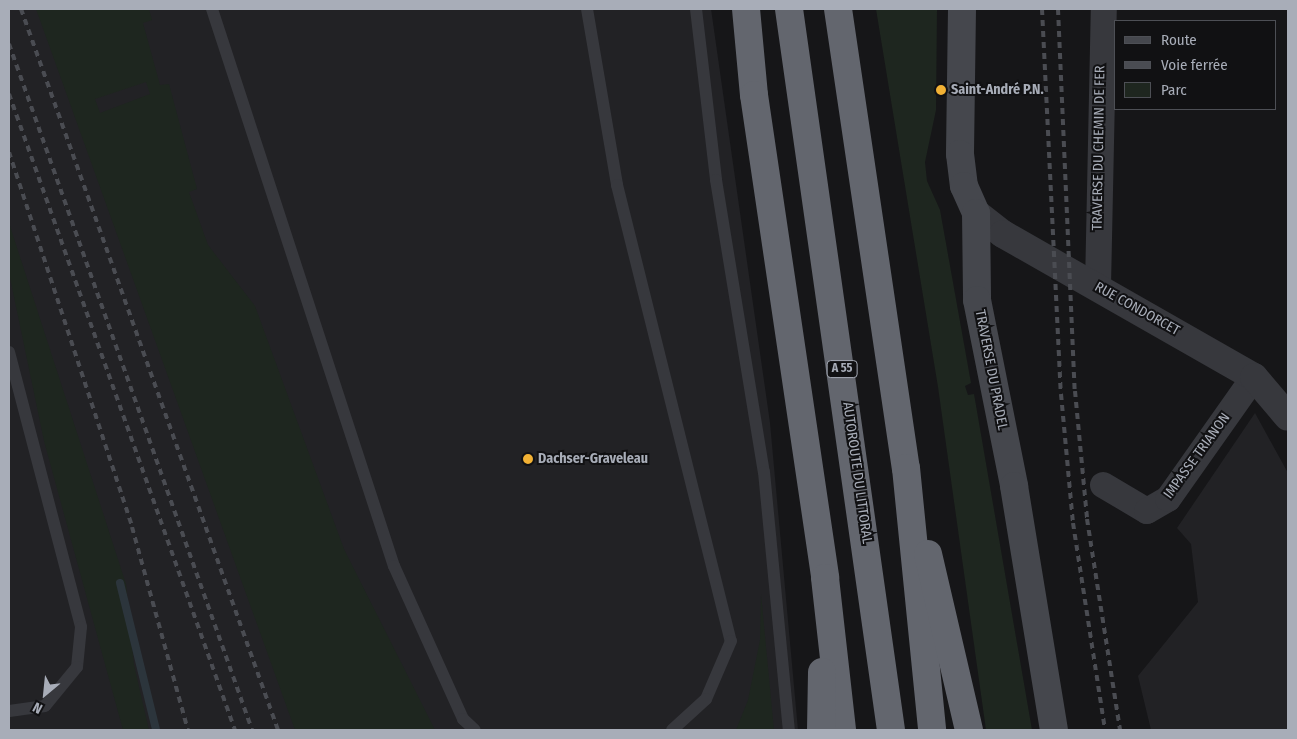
<!DOCTYPE html>
<meta charset="utf-8">
<style>
body{margin:0}
#map{position:relative;width:1297px;height:739px;overflow:hidden;background:#161618;font-family:"Fira Sans Condensed",sans-serif}
div>[style]{position:absolute}
.built>*{inset:0;background:#222225}
.green>*{inset:0;background:#1e261f}
.stream>*{height:8px;margin:-4px;padding:0 4px;transform-origin:4px;border-radius:4px;background:#2c353c}
.service>*{height:12px;margin:-6px;padding:0 6px;transform-origin:6px;border-radius:6px;background:#37383d}
.minor>*{height:26px;margin:-13px;padding:0 13px;transform-origin:13px;border-radius:13px;background:#37383d}
.tertiary>*{height:28px;margin:-14px;padding:0 14px;transform-origin:14px;border-radius:14px;background:#37383d}
.secondary>*{height:28px;margin:-14px;padding:0 14px;transform-origin:14px;border-radius:14px;background:#45474d}
.motorway>*{height:28px;margin:-14px;padding:0 14px;transform-origin:14px;border-radius:14px;background:#63666e}
.rail>*{height:4px;margin-top:-2px;transform-origin:0;background:repeating-linear-gradient(90deg,#4a4c52 0 6px,transparent 0 11px)}
.dots>*{width:14px;height:14px;translate:-50% -50%;box-sizing:border-box;border:2px solid #111113;border-radius:50%}
span{translate:-50% -50%;white-space:nowrap;text-align:center;line-height:1.15;-webkit-text-stroke:4px #111113;paint-order:stroke}
.shield-label span{padding:1px 4px;background:#111113;border:1px solid;border-radius:4px;-webkit-text-stroke-width:0}
.shield-label{font-size:12px;color:#a8adb8;font-weight:700}
.poi-label{font-size:14px;color:#a8adb8;font-weight:700}
.left{translate:0 -50%;text-align:left}
.street-label{font-size:14px;color:#a8adb8}
.frame{position:absolute;inset:0;border:10px solid #a8adb8;pointer-events:none}
.legend{position:absolute;left:1114px;top:20px;width:162px;height:90px;box-sizing:border-box;background:#111113;border:1px solid #4d4f55;margin:0;padding:6px 9px;list-style:none;font-size:15px;color:#a8adb8}
.legend li{display:flex;align-items:center;gap:10px;height:25px}
.legend b{width:25px;border:1px solid #4d4f55}
.north{position:absolute;left:20px;top:669px;width:50px;height:50px;-webkit-text-stroke:4px #111113;paint-order:stroke;rotate:208deg;font-size:14px;font-weight:700;line-height:20px;text-align:center;color:#a8adb8}
.north::after{content:'';display:block;margin:auto;width:18px;height:22px;background:#a8adb8;clip-path:polygon(50% 0,100% 100%,50% 72%,0 100%)}
</style>
<div id="map">
<div class="built">
<div style="clip-path:polygon(9px 9px,711px 9px,770px 423px,798px 730px,9px 730px)"></div>
<div style="clip-path:polygon(1255px 413px,1288px 473px,1288px 730px,1151px 730px,1138px 676px,1198px 602px,1191px 544px,1177px 528px)"></div>
</div>
<div class="green">
<div style="clip-path:polygon(evenodd,36px 9px,149px 9px,152px 20px,143px 23px,160px 85px,169px 84px,197px 189px,189px 192px,208px 245px,255px 306px,344px 549px,435px 730px,295px 730px,36px 9px,146px 82px,150px 94px,100px 113px,95px 99px,146px 82px)"></div>
<div style="clip-path:polygon(876px 9px,937px 9px,936px 110px,925px 162px,927px 181px,940px 210px,971px 383px,965px 386px,968px 395px,974px 394px,1032px 730px,986px 730px,938px 387px)"></div>
<div style="clip-path:polygon(9px 223px,126px 584px,134px 665px,149px 730px,123px 730px,44px 441px,9px 273px)"></div>
<div style="clip-path:polygon(761px 594px,774px 730px,736px 730px,748px 700px,760px 640px)"></div>
</div>
<div class="stream">
<div style="left:120px;top:583px;width:151px;rotate:76.2deg"></div>
</div>
<div class="service">
<div style="left:212px;top:9px;width:586px;rotate:71.91deg"></div>
<div style="left:394px;top:566px;width:168px;rotate:65.7deg"></div>
<div style="left:463px;top:719px;width:16px;rotate:43deg"></div>
<div style="left:587px;top:9px;width:179px;rotate:80.3deg"></div>
<div style="left:617px;top:185px;width:470px;rotate:76deg"></div>
<div style="left:731px;top:641px;width:63px;rotate:113.3deg"></div>
<div style="left:706px;top:699px;width:46px;rotate:137.6deg"></div>
<div style="left:696px;top:9px;width:172px;rotate:83.3deg"></div>
<div style="left:716px;top:180px;width:296px;rotate:80.7deg"></div>
<div style="left:764px;top:472px;width:259px;rotate:84.5deg"></div>
<div style="left:9px;top:352px;width:284px;rotate:75.3deg"></div>
<div style="left:81px;top:627px;width:40px;rotate:95.7deg"></div>
<div style="left:77px;top:667px;width:50px;rotate:129.4deg"></div>
<div style="left:45px;top:706px;width:36px;rotate:172deg"></div>
</div>
<div class="minor">
<div style="left:1098px;top:286px;width:277px;rotate:-88.8deg"></div>
<div style="left:1103px;top:485px;width:51px;rotate:30.6deg"></div>
<div style="left:1147px;top:511px;width:24px;rotate:-30deg"></div>
<div style="left:1168px;top:499px;width:149px;rotate:-54.8deg"></div>
</div>
<div class="tertiary">
<div style="left:976px;top:213px;width:34px;rotate:38deg"></div>
<div style="left:1003px;top:234px;width:289px;rotate:29.7deg"></div>
<div style="left:1254px;top:377px;width:52px;rotate:49.6deg"></div>
</div>
<div class="secondary">
<div style="left:962px;top:9px;width:145px;rotate:90.8deg"></div>
<div style="left:960px;top:154px;width:32px;rotate:83deg"></div>
<div style="left:964px;top:186px;width:30px;rotate:66deg"></div>
<div style="left:976px;top:213px;width:87px;rotate:89.3deg"></div>
<div style="left:977px;top:300px;width:190px;rotate:78.7deg"></div>
<div style="left:1014px;top:486px;width:247px;rotate:80.7deg"></div>
</div>
<div class="motorway">
<div style="left:746px;top:9px;width:86px;rotate:84.7deg"></div>
<div style="left:754px;top:95px;width:488px;rotate:81.6deg"></div>
<div style="left:825px;top:578px;width:153px;rotate:83.6deg"></div>
<div style="left:789px;top:9px;width:728px;rotate:81.95deg"></div>
<div style="left:838px;top:9px;width:464px;rotate:81.6deg"></div>
<div style="left:906px;top:468px;width:263px;rotate:84.3deg"></div>
<div style="left:928px;top:554px;width:181px;rotate:76.9deg"></div>
<div style="left:821px;top:730px;width:58px;rotate:-89deg"></div>
</div>
<div class="rail">
<div style="left:21px;top:9px;width:765px;rotate:70.38deg"></div>
<div style="left:1042px;top:9px;width:385px;rotate:87.2deg"></div>
<div style="left:1061px;top:394px;width:130px;rotate:84.7deg"></div>
<div style="left:1073px;top:523px;width:209px;rotate:81.2deg"></div>
<div style="left:1058px;top:9px;width:382px;rotate:87.5deg"></div>
<div style="left:1075px;top:391px;width:129px;rotate:84.6deg"></div>
<div style="left:1087px;top:519px;width:214px;rotate:81.1deg"></div>
<div style="left:9px;top:44px;width:728px;rotate:70.49deg"></div>
<div style="left:9px;top:94px;width:675px;rotate:70.44deg"></div>
<div style="left:9px;top:152px;width:395px;rotate:71.8deg"></div>
<div style="left:132px;top:527px;width:211px;rotate:74.6deg"></div>
</div>
<div class="dots">
<div style="left:941px;top:90px;background:#f2b134"></div>
<div style="left:528px;top:459px;background:#f2b134"></div>
</div>
<div class="shield-label">
<span style="left:842px;top:369px">A 55</span>
</div>
<div class="poi-label">
<span class="left" style="left:951px;top:90px">Saint-André P.N.</span>
<span class="left" style="left:538px;top:459px">Dachser-Graveleau</span>
</div>
<div class="street-label">
<span style="left:1099px;top:148px;rotate:-89deg">TRAVERSE DU CHEMIN DE FER</span>
<span style="left:1137px;top:309px;rotate:29deg">RUE CONDORCET</span>
<span style="left:991px;top:370px;rotate:79deg">TRAVERSE DU PRADEL</span>
<span style="left:1197px;top:456px;rotate:-54deg">IMPASSE TRIANON</span>
<span style="left:857px;top:473px;rotate:82deg">AUTOROUTE DU LITTORAL</span>
</div>
<div class="frame"></div>
<ul class="legend">
<li><b style="height:6px;background:#45474d"></b>Route</li>
<li><b style="height:6px;background:#4a4c52"></b>Voie ferrée</li>
<li><b style="height:14px;background:#1e261f"></b>Parc</li>
</ul>
<div class="north">N</div>
</div>
